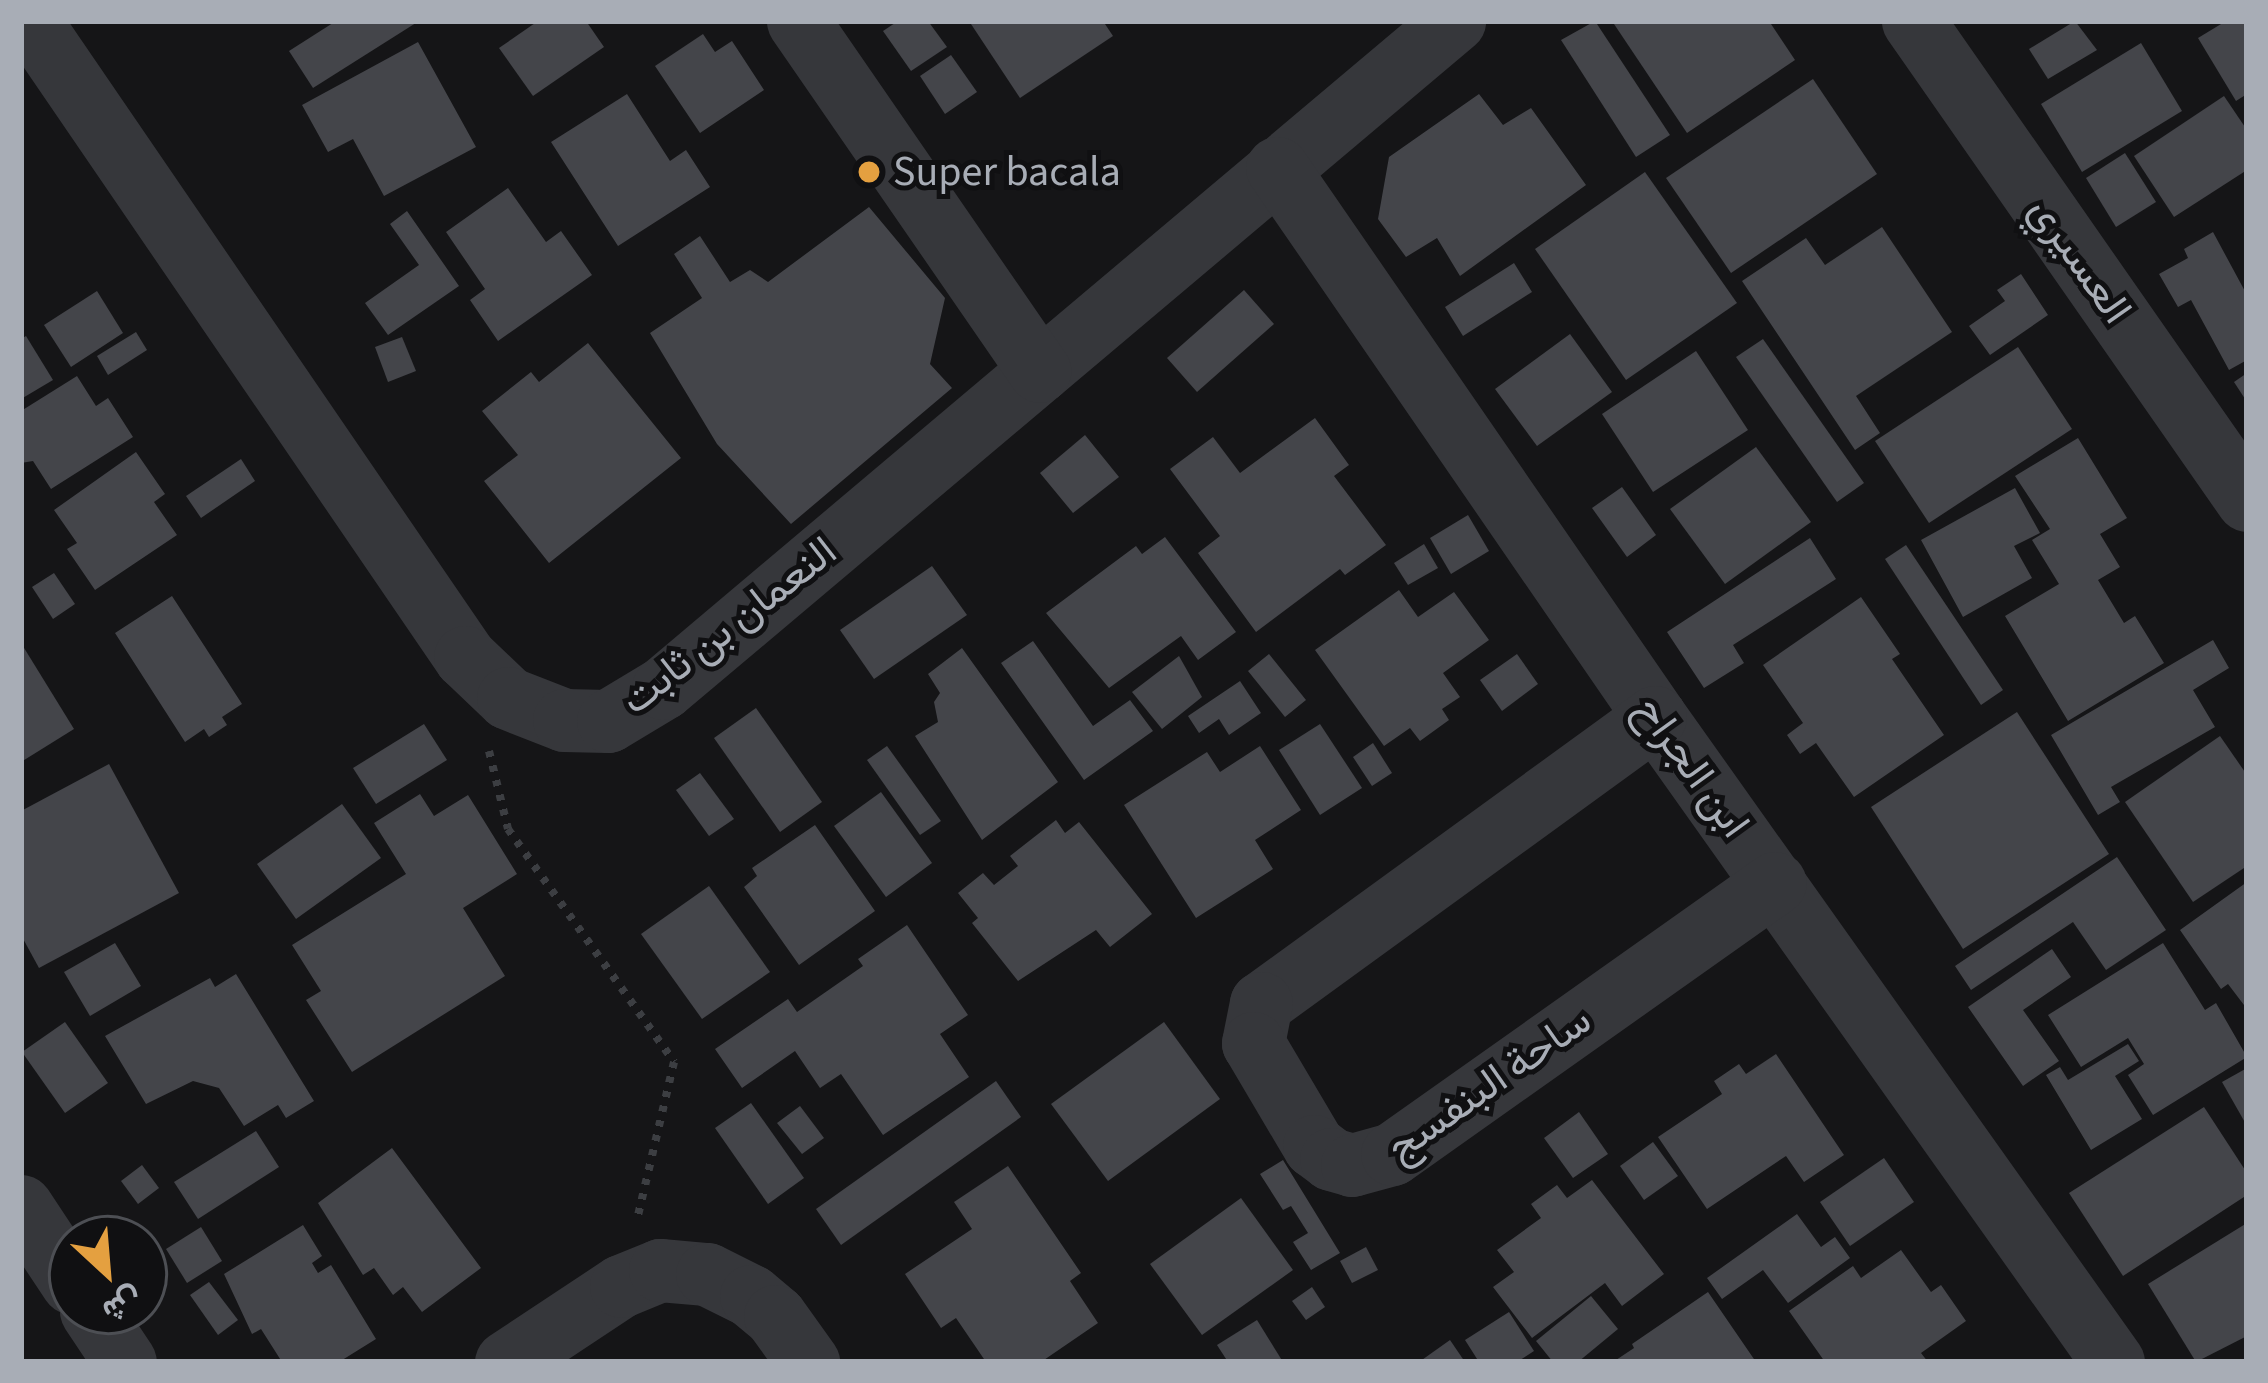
<!DOCTYPE html>
<meta charset="utf-8">
<style>
body{margin:0}
#map{position:relative;width:2268px;height:1383px;overflow:hidden;background:#151517;font-family:"Source Sans 3",Vazirmatn,sans-serif}
div>[style]{position:absolute}
.building>*{inset:0;background:#44454a}
.path>*{height:8px;margin-top:-4px;transform-origin:0;background:repeating-linear-gradient(90deg,#3c3e42 0 6px,transparent 0 15px)}
.minor>*{height:63px;margin:-31.5px;padding:0 31.5px;transform-origin:31.5px;border-radius:31.5px;background:#36373b}
.dots>*{width:33px;height:33px;translate:-50% -50%;box-sizing:border-box;border:6px solid #101012;border-radius:50%}
span{translate:-50% -50%;white-space:nowrap;text-align:center;line-height:1.15;-webkit-text-stroke:10px #101012;paint-order:stroke}
.poi-label{font-size:42px;color:#a8adb6}
.left{translate:0 -50%;text-align:left}
.street-label{font-size:42px;color:#a8adb6}
.frame{position:absolute;inset:0;border:24px solid #a8adb6;pointer-events:none}
.north{position:absolute;left:48px;top:1215px;width:120px;height:120px;box-sizing:border-box;background:#101012;border:3px solid #4d4f54;border-radius:50%;rotate:154deg;font-size:33px;font-weight:700;line-height:48px;text-align:center;color:#a8adb6}
.north::after{content:'';display:block;margin:auto;width:42px;height:54px;background:#e4a040;clip-path:polygon(50% 0,100% 100%,50% 72%,0 100%)}
</style>
<div id="map">
<div class="building">
<div style="clip-path:polygon(336px 21px,419px 21px,313px 88px,289px 51px)"></div>
<div style="clip-path:polygon(538px 21px,586px 21px,604px 47px,533px 96px,499px 48px)"></div>
<div style="clip-path:polygon(898px 21px,928px 21px,947px 47px,911px 71px,883px 31px)"></div>
<div style="clip-path:polygon(969px 21px,1103px 21px,1113px 36px,1020px 98px)"></div>
<div style="clip-path:polygon(1595px 21px,1670px 135px,1636px 157px,1561px 40px)"></div>
<div style="clip-path:polygon(1612px 21px,1769px 21px,1795px 60px,1687px 133px)"></div>
<div style="clip-path:polygon(2075px 21px,2097px 50px,2048px 79px,2029px 49px)"></div>
<div style="clip-path:polygon(2226px 21px,2247px 21px,2247px 94px,2236px 101px,2198px 38px)"></div>
<div style="clip-path:polygon(703px 34px,715px 52px,732px 41px,764px 90px,700px 133px,655px 66px)"></div>
<div style="clip-path:polygon(418px 42px,476px 147px,384px 196px,353px 139px,328px 152px,302px 105px)"></div>
<div style="clip-path:polygon(2141px 43px,2182px 111px,2082px 172px,2041px 104px)"></div>
<div style="clip-path:polygon(951px 55px,977px 92px,945px 114px,920px 76px)"></div>
<div style="clip-path:polygon(1813px 79px,1877px 174px,1731px 273px,1666px 178px)"></div>
<div style="clip-path:polygon(627px 94px,670px 161px,686px 150px,710px 187px,618px 246px,551px 142px)"></div>
<div style="clip-path:polygon(1479px 94px,1503px 125px,1531px 108px,1586px 185px,1460px 276px,1437px 238px,1406px 257px,1378px 219px,1389px 157px)"></div>
<div style="clip-path:polygon(2224px 96px,2247px 130px,2247px 170px,2174px 217px,2134px 156px)"></div>
<div style="clip-path:polygon(2125px 153px,2156px 202px,2116px 227px,2086px 178px)"></div>
<div style="clip-path:polygon(1645px 172px,1737px 303px,1626px 380px,1535px 249px)"></div>
<div style="clip-path:polygon(508px 188px,546px 242px,561px 231px,592px 275px,498px 341px,470px 300px,485px 289px,446px 232px)"></div>
<div style="clip-path:polygon(869px 207px,945px 298px,930px 364px,952px 388px,791px 524px,717px 444px,650px 333px,702px 298px,674px 254px,700px 236px,730px 282px,750px 270px,768px 282px)"></div>
<div style="clip-path:polygon(407px 211px,459px 286px,388px 335px,365px 303px,419px 265px,390px 224px)"></div>
<div style="clip-path:polygon(1882px 227px,1952px 332px,1856px 396px,1880px 433px,1855px 450px,1742px 281px,1806px 238px,1825px 265px)"></div>
<div style="clip-path:polygon(2213px 232px,2247px 295px,2247px 360px,2229px 370px,2191px 300px,2178px 307px,2159px 274px,2188px 258px,2184px 249px)"></div>
<div style="clip-path:polygon(1514px 263px,1532px 292px,1463px 336px,1445px 307px)"></div>
<div style="clip-path:polygon(2021px 274px,2048px 315px,1990px 355px,1969px 326px,2005px 301px,1997px 290px)"></div>
<div style="clip-path:polygon(1244px 290px,1274px 324px,1197px 392px,1167px 358px)"></div>
<div style="clip-path:polygon(97px 291px,123px 333px,71px 367px,44px 325px)"></div>
<div style="clip-path:polygon(136px 332px,147px 350px,108px 375px,97px 356px)"></div>
<div style="clip-path:polygon(1570px 334px,1612px 392px,1537px 446px,1495px 389px)"></div>
<div style="clip-path:polygon(26px 336px,53px 380px,21px 399px,21px 339px)"></div>
<div style="clip-path:polygon(402px 337px,416px 371px,388px 382px,375px 347px)"></div>
<div style="clip-path:polygon(1763px 339px,1864px 483px,1837px 502px,1736px 357px)"></div>
<div style="clip-path:polygon(588px 343px,681px 458px,549px 563px,484px 481px,518px 455px,482px 411px,531px 372px,539px 382px)"></div>
<div style="clip-path:polygon(2018px 347px,2072px 429px,1929px 523px,1875px 441px)"></div>
<div style="clip-path:polygon(1696px 351px,1748px 430px,1653px 492px,1602px 414px)"></div>
<div style="clip-path:polygon(2247px 373px,2247px 402px,2234px 382px)"></div>
<div style="clip-path:polygon(77px 376px,96px 406px,108px 398px,133px 437px,51px 489px,33px 461px,21px 463px,21px 411px)"></div>
<div style="clip-path:polygon(1315px 418px,1349px 465px,1334px 476px,1386px 545px,1345px 575px,1340px 569px,1256px 632px,1198px 553px,1220px 536px,1170px 469px,1213px 437px,1240px 473px)"></div>
<div style="clip-path:polygon(1085px 435px,1119px 477px,1073px 513px,1040px 473px)"></div>
<div style="clip-path:polygon(2078px 438px,2127px 518px,2100px 534px,2120px 567px,2098px 580px,2124px 623px,2135px 616px,2164px 663px,2068px 721px,2005px 616px,2059px 584px,2032px 540px,2050px 529px,2015px 476px)"></div>
<div style="clip-path:polygon(1756px 447px,1811px 522px,1725px 584px,1670px 509px)"></div>
<div style="clip-path:polygon(136px 452px,165px 494px,154px 502px,177px 535px,95px 590px,67px 549px,77px 543px,54px 510px)"></div>
<div style="clip-path:polygon(241px 459px,255px 481px,201px 518px,186px 496px)"></div>
<div style="clip-path:polygon(1622px 487px,1656px 535px,1627px 557px,1592px 508px)"></div>
<div style="clip-path:polygon(2015px 488px,2040px 533px,2014px 546px,2032px 578px,1963px 617px,1921px 540px)"></div>
<div style="clip-path:polygon(1468px 515px,1489px 551px,1451px 574px,1430px 538px)"></div>
<div style="clip-path:polygon(1165px 537px,1236px 632px,1198px 660px,1181px 636px,1109px 688px,1046px 613px,1136px 546px,1142px 554px)"></div>
<div style="clip-path:polygon(1810px 538px,1836px 579px,1733px 645px,1744px 663px,1704px 688px,1667px 632px)"></div>
<div style="clip-path:polygon(1424px 544px,1438px 568px,1408px 585px,1394px 563px)"></div>
<div style="clip-path:polygon(1906px 545px,2003px 690px,1981px 705px,1885px 559px)"></div>
<div style="clip-path:polygon(932px 566px,967px 615px,874px 679px,840px 630px)"></div>
<div style="clip-path:polygon(54px 573px,75px 604px,53px 619px,32px 587px)"></div>
<div style="clip-path:polygon(1399px 590px,1418px 617px,1454px 592px,1489px 640px,1443px 673px,1460px 697px,1442px 709px,1449px 720px,1420px 741px,1410px 728px,1384px 746px,1315px 650px)"></div>
<div style="clip-path:polygon(172px 596px,242px 704px,222px 717px,227px 725px,209px 737px,204px 729px,185px 742px,115px 633px)"></div>
<div style="clip-path:polygon(1861px 597px,1900px 654px,1892px 659px,1944px 735px,1854px 797px,1816px 743px,1800px 754px,1787px 735px,1803px 723px,1763px 665px)"></div>
<div style="clip-path:polygon(2213px 640px,2229px 668px,2193px 690px,2215px 727px,2111px 787px,2120px 802px,2098px 815px,2051px 735px)"></div>
<div style="clip-path:polygon(1033px 641px,1093px 726px,1130px 700px,1153px 731px,1084px 780px,1001px 663px)"></div>
<div style="clip-path:polygon(21px 643px,74px 729px,21px 762px)"></div>
<div style="clip-path:polygon(962px 648px,1058px 782px,982px 840px,915px 736px,938px 722px,934px 702px,940px 693px,928px 674px)"></div>
<div style="clip-path:polygon(1269px 654px,1306px 700px,1285px 717px,1248px 671px)"></div>
<div style="clip-path:polygon(1517px 654px,1538px 684px,1502px 711px,1480px 680px)"></div>
<div style="clip-path:polygon(1179px 656px,1202px 697px,1162px 729px,1132px 692px)"></div>
<div style="clip-path:polygon(1240px 681px,1261px 713px,1229px 735px,1219px 719px,1199px 733px,1188px 716px)"></div>
<div style="clip-path:polygon(756px 708px,822px 802px,780px 832px,714px 738px)"></div>
<div style="clip-path:polygon(2017px 712px,2109px 854px,1963px 949px,1871px 807px)"></div>
<div style="clip-path:polygon(424px 724px,447px 760px,376px 804px,353px 768px)"></div>
<div style="clip-path:polygon(1320px 724px,1362px 788px,1320px 815px,1279px 750px)"></div>
<div style="clip-path:polygon(2220px 736px,2247px 775px,2247px 866px,2193px 902px,2125px 802px)"></div>
<div style="clip-path:polygon(1373px 743px,1392px 773px,1372px 786px,1353px 757px)"></div>
<div style="clip-path:polygon(887px 746px,941px 821px,920px 835px,867px 760px)"></div>
<div style="clip-path:polygon(1260px 746px,1301px 810px,1255px 840px,1273px 869px,1196px 918px,1124px 805px,1207px 752px,1220px 772px)"></div>
<div style="clip-path:polygon(109px 764px,179px 893px,39px 968px,21px 935px,21px 811px)"></div>
<div style="clip-path:polygon(700px 773px,734px 819px,709px 836px,676px 790px)"></div>
<div style="clip-path:polygon(881px 792px,932px 863px,886px 897px,834px 826px)"></div>
<div style="clip-path:polygon(420px 794px,434px 816px,468px 795px,517px 874px,463px 908px,505px 976px,352px 1072px,306px 1000px,321px 991px,292px 945px,406px 874px,374px 823px)"></div>
<div style="clip-path:polygon(342px 804px,381px 858px,296px 919px,257px 864px)"></div>
<div style="clip-path:polygon(1056px 820px,1065px 833px,1079px 822px,1152px 914px,1110px 947px,1096px 930px,1018px 981px,972px 923px,978px 918px,958px 893px,983px 873px,994px 885px,1018px 866px,1010px 856px)"></div>
<div style="clip-path:polygon(815px 825px,875px 911px,799px 965px,744px 887px,757px 876px,752px 868px)"></div>
<div style="clip-path:polygon(2117px 857px,2166px 930px,2106px 970px,2073px 922px,1971px 990px,1955px 966px)"></div>
<div style="clip-path:polygon(2247px 882px,2247px 1009px,2228px 984px,2221px 989px,2180px 930px)"></div>
<div style="clip-path:polygon(709px 886px,770px 972px,702px 1019px,641px 934px)"></div>
<div style="clip-path:polygon(907px 925px,968px 1015px,940px 1034px,969px 1077px,883px 1135px,841px 1074px,820px 1088px,795px 1051px,742px 1088px,715px 1049px,788px 999px,797px 1012px,863px 966px,858px 959px)"></div>
<div style="clip-path:polygon(115px 943px,141px 986px,90px 1016px,64px 972px)"></div>
<div style="clip-path:polygon(2163px 943px,2205px 1010px,2216px 1003px,2247px 1057px,2153px 1115px,2128px 1075px,2144px 1064px,2128px 1038px,2081px 1067px,2048px 1015px)"></div>
<div style="clip-path:polygon(2052px 949px,2071px 977px,2023px 1010px,2059px 1061px,2023px 1086px,1968px 1007px)"></div>
<div style="clip-path:polygon(236px 974px,314px 1101px,286px 1118px,278px 1105px,244px 1126px,219px 1088px,193px 1081px,146px 1104px,105px 1036px,210px 978px,215px 987px)"></div>
<div style="clip-path:polygon(65px 1022px,108px 1083px,65px 1113px,22px 1052px)"></div>
<div style="clip-path:polygon(1164px 1022px,1220px 1099px,1108px 1181px,1051px 1104px)"></div>
<div style="clip-path:polygon(2128px 1044px,2139px 1061px,2115px 1076px,2142px 1119px,2091px 1150px,2046px 1075px,2060px 1067px,2068px 1080px)"></div>
<div style="clip-path:polygon(1776px 1054px,1844px 1155px,1804px 1182px,1786px 1156px,1707px 1209px,1658px 1137px,1722px 1094px,1714px 1081px,1739px 1064px,1746px 1074px)"></div>
<div style="clip-path:polygon(2247px 1068px,2247px 1126px,2222px 1082px)"></div>
<div style="clip-path:polygon(996px 1081px,1021px 1117px,841px 1245px,816px 1209px)"></div>
<div style="clip-path:polygon(751px 1103px,804px 1178px,768px 1204px,715px 1128px)"></div>
<div style="clip-path:polygon(800px 1106px,824px 1138px,802px 1154px,777px 1123px)"></div>
<div style="clip-path:polygon(2204px 1107px,2247px 1173px,2247px 1195px,2123px 1276px,2069px 1193px)"></div>
<div style="clip-path:polygon(1579px 1112px,1608px 1154px,1573px 1178px,1544px 1138px)"></div>
<div style="clip-path:polygon(256px 1131px,279px 1167px,198px 1219px,174px 1182px)"></div>
<div style="clip-path:polygon(1653px 1142px,1678px 1176px,1644px 1200px,1620px 1166px)"></div>
<div style="clip-path:polygon(392px 1148px,481px 1268px,422px 1312px,403px 1287px,393px 1295px,374px 1268px,363px 1275px,318px 1203px)"></div>
<div style="clip-path:polygon(1884px 1158px,1914px 1202px,1850px 1246px,1820px 1202px)"></div>
<div style="clip-path:polygon(1283px 1160px,1340px 1253px,1311px 1270px,1293px 1242px,1308px 1233px,1291px 1206px,1283px 1210px,1260px 1174px)"></div>
<div style="clip-path:polygon(142px 1165px,159px 1188px,138px 1204px,121px 1181px)"></div>
<div style="clip-path:polygon(1008px 1166px,1081px 1273px,1070px 1281px,1098px 1323px,1041px 1362px,986px 1362px,956px 1318px,941px 1328px,905px 1274px,972px 1229px,954px 1202px)"></div>
<div style="clip-path:polygon(1592px 1180px,1664px 1274px,1622px 1306px,1605px 1283px,1532px 1338px,1493px 1287px,1514px 1272px,1497px 1250px,1541px 1218px,1531px 1204px,1557px 1185px,1567px 1198px)"></div>
<div style="clip-path:polygon(1241px 1198px,1293px 1270px,1202px 1335px,1150px 1264px)"></div>
<div style="clip-path:polygon(1797px 1214px,1821px 1247px,1835px 1237px,1850px 1258px,1788px 1303px,1763px 1270px,1722px 1299px,1707px 1278px)"></div>
<div style="clip-path:polygon(2247px 1223px,2247px 1336px,2196px 1362px,2148px 1284px)"></div>
<div style="clip-path:polygon(303px 1225px,322px 1256px,312px 1263px,318px 1273px,331px 1265px,376px 1339px,339px 1362px,282px 1362px,261px 1329px,252px 1334px,224px 1274px)"></div>
<div style="clip-path:polygon(201px 1227px,222px 1261px,187px 1283px,166px 1249px)"></div>
<div style="clip-path:polygon(1366px 1247px,1378px 1270px,1352px 1283px,1340px 1261px)"></div>
<div style="clip-path:polygon(1901px 1250px,1931px 1292px,1941px 1285px,1966px 1321px,1921px 1353px,1928px 1362px,1825px 1362px,1789px 1311px,1853px 1266px,1861px 1278px)"></div>
<div style="clip-path:polygon(209px 1282px,238px 1320px,218px 1335px,190px 1295px)"></div>
<div style="clip-path:polygon(1312px 1287px,1325px 1307px,1306px 1320px,1292px 1301px)"></div>
<div style="clip-path:polygon(1708px 1292px,1756px 1362px,1613px 1362px,1634px 1348px,1632px 1344px)"></div>
<div style="clip-path:polygon(1591px 1296px,1618px 1329px,1578px 1362px,1553px 1362px,1536px 1341px)"></div>
<div style="clip-path:polygon(1509px 1312px,1534px 1351px,1517px 1362px,1479px 1362px,1465px 1340px)"></div>
<div style="clip-path:polygon(1257px 1320px,1283px 1362px,1228px 1362px,1217px 1345px)"></div>
<div style="clip-path:polygon(1450px 1340px,1465px 1362px,1419px 1362px)"></div>
</div>
<div class="path">
<div style="left:489px;top:751px;width:80px;rotate:76.3deg"></div>
<div style="left:508px;top:829px;width:286px;rotate:54.5deg"></div>
<div style="left:674px;top:1062px;width:158px;rotate:103.2deg"></div>
</div>
<div class="minor">
<div style="left:30px;top:21px;width:771px;rotate:55.63deg"></div>
<div style="left:465px;top:657px;width:59px;rotate:43.6deg"></div>
<div style="left:508px;top:698px;width:60px;rotate:21.4deg"></div>
<div style="left:564px;top:720px;width:44px;rotate:1.3deg"></div>
<div style="left:608px;top:721px;width:64px;rotate:-31deg"></div>
<div style="left:663px;top:688px;width:1035px;rotate:-40.14deg"></div>
<div style="left:798px;top:21px;width:425px;rotate:55.4deg"></div>
<div style="left:1913px;top:21px;width:584px;rotate:55.11deg"></div>
<div style="left:1277px;top:168px;width:667px;rotate:55.45deg"></div>
<div style="left:1655px;top:717px;width:791px;rotate:54.62deg"></div>
<div style="left:1655px;top:717px;width:487px;rotate:144deg"></div>
<div style="left:1261px;top:1003px;width:41px;rotate:101.3deg"></div>
<div style="left:1253px;top:1043px;width:120px;rotate:59.4deg"></div>
<div style="left:1314px;top:1146px;width:21px;rotate:37deg"></div>
<div style="left:1331px;top:1159px;width:22px;rotate:16deg"></div>
<div style="left:1352px;top:1165px;width:41px;rotate:-15.4deg"></div>
<div style="left:1392px;top:1154px;width:469px;rotate:-35.3deg"></div>
<div style="left:21px;top:1206px;width:92px;rotate:56.5deg"></div>
<div style="left:91px;top:1311px;width:61px;rotate:56.3deg"></div>
<div style="left:506px;top:1362px;width:138px;rotate:-33.5deg"></div>
<div style="left:621px;top:1286px;width:42px;rotate:-22.3deg"></div>
<div style="left:660px;top:1270px;width:47px;rotate:4.9deg"></div>
<div style="left:707px;top:1274px;width:49px;rotate:26.6deg"></div>
<div style="left:751px;top:1296px;width:31px;rotate:40deg"></div>
<div style="left:775px;top:1316px;width:57px;rotate:54.3deg"></div>
</div>
<div class="dots">
<div style="left:869px;top:172px;background:#e4a040"></div>
</div>
<div class="poi-label">
<span class="left" style="left:893px;top:172px">Super bacala</span>
</div>
<div class="street-label">
<span style="left:2080px;top:260px;rotate:55deg">العسيري</span>
<span style="left:729px;top:626px;rotate:-38deg">النعمان بن ثابت</span>
<span style="left:1692px;top:767px;rotate:54deg">ابن الجراح</span>
<span style="left:1489px;top:1084px;rotate:-35deg">ساحة البنفسج</span>
</div>
<div class="frame"></div>
<div class="north">ش</div>
</div>
